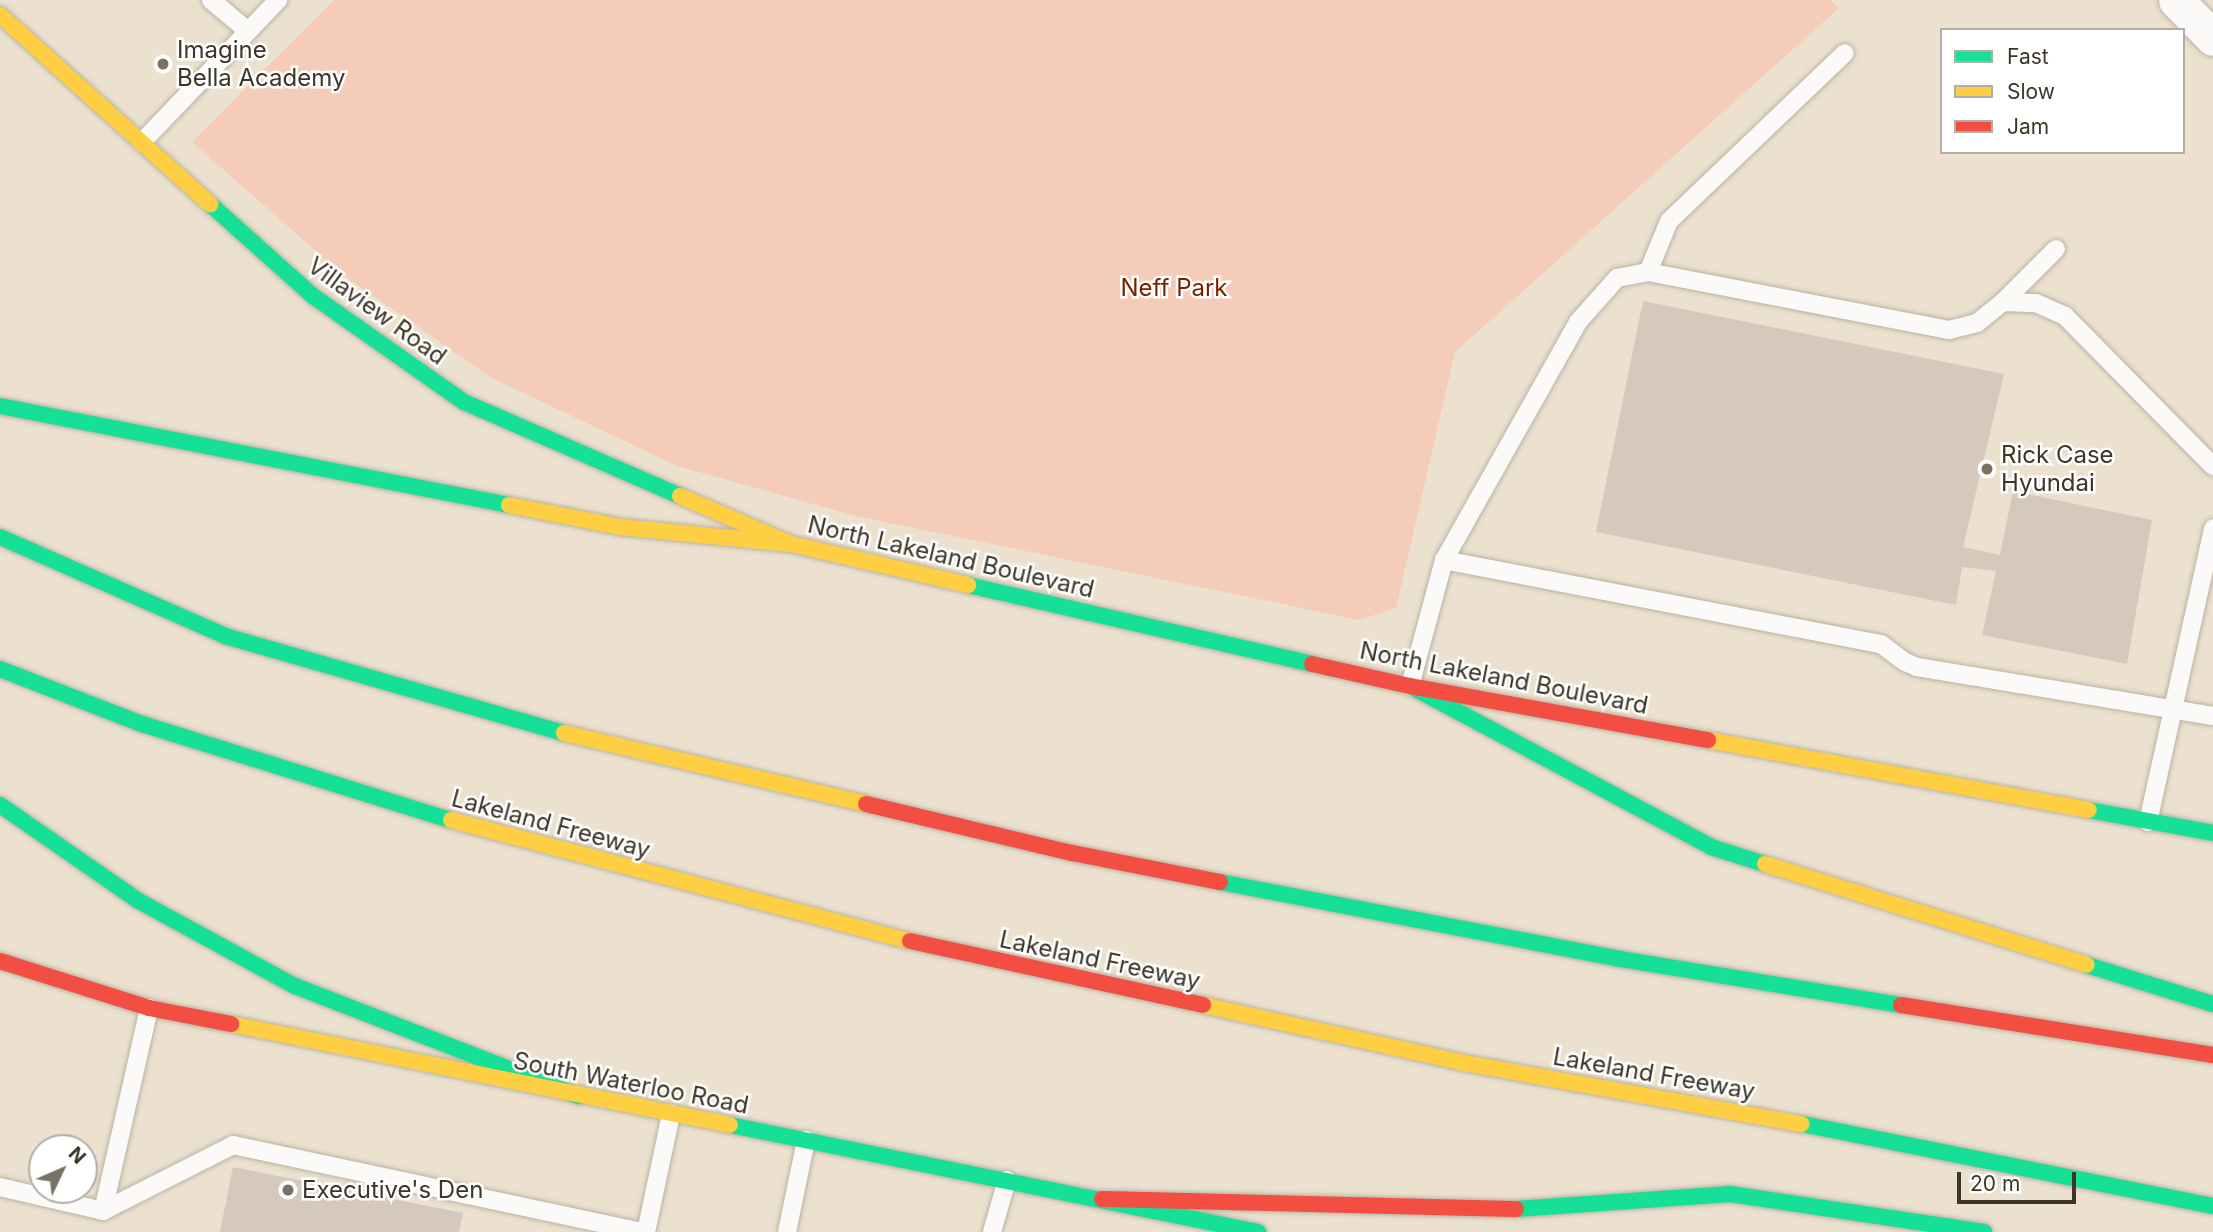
<!DOCTYPE html>
<style>
body{margin:0}
#map{position:relative;width:2213px;height:1232px;overflow:hidden;background:#ebe1ce;font-family:Inter,sans-serif}
div>[style]{position:absolute}
.green>*{inset:0;background:#f4ccb9}
.building>*{inset:0;background:#d4c9bc}
.roads{filter:drop-shadow(0 0 2px #bab3a4) drop-shadow(0 0 2px #bab3a4)}
.lane>*{height:18px;margin:-9px;padding:0 9px;transform-origin:9px;border-radius:9px;background:#fcfaf8}
.street>*{height:35px;margin:-17.5px;padding:0 17.5px;transform-origin:17.5px;border-radius:17.5px;background:#fcfaf8}
.fast>*{height:16px;margin:-8px;padding:0 8px;transform-origin:8px;border-radius:8px;background:#16e098}
.slow>*{height:16px;margin:-8px;padding:0 8px;transform-origin:8px;border-radius:8px;background:#ffcf43}
.jam>*{height:16px;margin:-8px;padding:0 8px;transform-origin:8px;border-radius:8px;background:#f24e42}
.dots>*{width:19px;height:19px;translate:-50% -50%;box-sizing:border-box;border:4px solid #fff;border-radius:50%}
span{translate:-50% -50%;white-space:nowrap;text-align:center;line-height:1.15;-webkit-text-stroke:5px #fff;paint-order:stroke}
.poi-label{font-size:24px;color:#3c3528}
.left{translate:0 -50%;text-align:left}
.park-label{font-size:24px;color:#7b2100}
.street-label{font-size:24px;color:#3c3528}
.legend{position:absolute;left:1940px;top:28px;width:245px;height:126px;box-sizing:border-box;background:#fff;border:2px solid #b1aea9;margin:0;padding:9px 12px;list-style:none;font-size:21px;color:#3c3528}
.legend li{display:flex;align-items:center;gap:14px;height:35px}
.legend b{width:35px;border:2px solid #b1aea9}
.north{position:absolute;left:28px;top:1134px;width:70px;height:70px;box-sizing:border-box;background:#fff;border:2px solid #b1aea9;border-radius:50%;rotate:46deg;font-size:19px;font-weight:700;line-height:28px;text-align:center;color:#3c3528}
.north::after{content:'';display:block;margin:auto;width:24px;height:32px;background:#797162;clip-path:polygon(50% 0,100% 100%,50% 72%,0 100%)}
.scale{position:absolute;left:1957px;top:1172px;width:119px;height:32px;box-sizing:border-box;border:4px solid #3c3528;border-top:0;padding-left:9px;font-size:21px;line-height:24px;white-space:nowrap;color:#3c3528;-webkit-text-stroke:5px #fff;paint-order:stroke}
</style>
<div id="map">
<div class="green">
<div style="clip-path:polygon(334px 0,1830px 0,1839px 8px,1455px 352px,1396px 608px,1359px 620px,856px 516px,677px 466px,492px 378px,343px 275px,192px 142px)"></div>
</div>
<div class="building">
<div style="clip-path:polygon(1643px 301px,2004px 374px,1963px 547px,2000px 555px,2013px 491px,2152px 520px,2127px 664px,1982px 635px,1996px 571px,1962px 567px,1956px 605px,1596px 532px)"></div>
<div style="clip-path:polygon(233px 1167px,463px 1213px,459px 1232px,220px 1232px)"></div>
</div>
<div class="roads">
<div class="lane">
<div style="left:211px;top:0;width:48px;rotate:40deg"></div>
<div style="left:142px;top:142px;width:197px;rotate:-46.2deg"></div>
<div style="left:1648px;top:272px;width:55px;rotate:-67.6deg"></div>
<div style="left:1669px;top:221px;width:243px;rotate:-43.7deg"></div>
<div style="left:2003px;top:302px;width:75px;rotate:-45deg"></div>
<div style="left:1444px;top:560px;width:445px;rotate:10.9deg"></div>
<div style="left:1881px;top:644px;width:30px;rotate:37deg"></div>
<div style="left:1905px;top:662px;width:13px;rotate:23deg"></div>
<div style="left:1917px;top:667px;width:300px;rotate:9.4deg"></div>
<div style="left:1410px;top:686px;width:131px;rotate:-74.9deg"></div>
<div style="left:1444px;top:560px;width:273px;rotate:-60.6deg"></div>
<div style="left:1578px;top:322px;width:59px;rotate:-48.4deg"></div>
<div style="left:1617px;top:278px;width:32px;rotate:-11deg"></div>
<div style="left:1648px;top:272px;width:307px;rotate:10.9deg"></div>
<div style="left:1949px;top:330px;width:29px;rotate:-14deg"></div>
<div style="left:1977px;top:323px;width:33px;rotate:-39deg"></div>
<div style="left:2003px;top:302px;width:33px;rotate:2deg"></div>
<div style="left:2036px;top:303px;width:32px;rotate:24deg"></div>
<div style="left:2065px;top:316px;width:211px;rotate:45.4deg"></div>
<div style="left:2148px;top:822px;width:301px;rotate:-77.5deg"></div>
<div style="left:0;top:1187px;width:106px;rotate:13.1deg"></div>
<div style="left:103px;top:1211px;width:208px;rotate:-77.2deg"></div>
<div style="left:103px;top:1211px;width:146px;rotate:-26.9deg"></div>
<div style="left:233px;top:1145px;width:419px;rotate:12deg"></div>
<div style="left:646px;top:1232px;width:121px;rotate:-78deg"></div>
<div style="left:787px;top:1232px;width:94px;rotate:-78.3deg"></div>
<div style="left:992px;top:1232px;width:54px;rotate:-73.9deg"></div>
</div>
<div class="street">
<div style="left:2176px;top:0;width:53px;rotate:45.8deg"></div>
</div>
<div class="fast">
<div style="left:210px;top:204px;width:138px;rotate:41.8deg"></div>
<div style="left:313px;top:296px;width:184px;rotate:35.1deg"></div>
<div style="left:464px;top:402px;width:236px;rotate:23.5deg"></div>
<div style="left:0;top:406px;width:519px;rotate:11.01deg"></div>
<div style="left:0;top:537px;width:246px;rotate:23.7deg"></div>
<div style="left:225px;top:636px;width:353px;rotate:16deg"></div>
<div style="left:968px;top:585px;width:353px;rotate:12.9deg"></div>
<div style="left:0;top:669px;width:152px;rotate:21.2deg"></div>
<div style="left:142px;top:724px;width:324px;rotate:17.3deg"></div>
<div style="left:1410px;top:686px;width:341px;rotate:28.1deg"></div>
<div style="left:1711px;top:847px;width:57px;rotate:17.5deg"></div>
<div style="left:0;top:805px;width:167px;rotate:34.7deg"></div>
<div style="left:137px;top:900px;width:180px;rotate:28.6deg"></div>
<div style="left:295px;top:986px;width:305px;rotate:21.2deg"></div>
<div style="left:2089px;top:810px;width:126px;rotate:10.5deg"></div>
<div style="left:1220px;top:882px;width:407px;rotate:10.9deg"></div>
<div style="left:1620px;top:959px;width:285px;rotate:9.3deg"></div>
<div style="left:2087px;top:965px;width:132px;rotate:17.2deg"></div>
<div style="left:1802px;top:1124px;width:419px;rotate:11.3deg"></div>
<div style="left:730px;top:1125px;width:539px;rotate:11.46deg"></div>
<div style="left:1516px;top:1209px;width:215px;rotate:-4deg"></div>
<div style="left:1730px;top:1194px;width:257px;rotate:8.5deg"></div>
</div>
<div class="slow">
<div style="left:0;top:15px;width:283px;rotate:42deg"></div>
<div style="left:680px;top:496px;width:121px;rotate:23.4deg"></div>
<div style="left:791px;top:544px;width:182px;rotate:13deg"></div>
<div style="left:509px;top:505px;width:113px;rotate:11.2deg"></div>
<div style="left:620px;top:527px;width:172px;rotate:5.7deg"></div>
<div style="left:564px;top:733px;width:310px;rotate:13.2deg"></div>
<div style="left:1708px;top:740px;width:387px;rotate:10.4deg"></div>
<div style="left:451px;top:820px;width:475px;rotate:14.8deg"></div>
<div style="left:1765px;top:864px;width:337px;rotate:17.4deg"></div>
<div style="left:1203px;top:1005px;width:268px;rotate:12.5deg"></div>
<div style="left:1465px;top:1063px;width:342px;rotate:10.3deg"></div>
<div style="left:231px;top:1024px;width:509px;rotate:11.44deg"></div>
</div>
<div class="jam">
<div style="left:1312px;top:664px;width:100px;rotate:12.7deg"></div>
<div style="left:1410px;top:686px;width:303px;rotate:10.3deg"></div>
<div style="left:866px;top:804px;width:212px;rotate:13.4deg"></div>
<div style="left:1072px;top:853px;width:151px;rotate:11.1deg"></div>
<div style="left:910px;top:941px;width:300px;rotate:12.3deg"></div>
<div style="left:0;top:961px;width:156px;rotate:17.5deg"></div>
<div style="left:149px;top:1008px;width:84px;rotate:11deg"></div>
<div style="left:1901px;top:1005px;width:316px;rotate:9.1deg"></div>
<div style="left:1102px;top:1199px;width:414px;rotate:1.4deg"></div>
</div>
</div>
<div class="dots">
<div style="left:163px;top:64px;background:#797162"></div>
<div style="left:1987px;top:469px;background:#797162"></div>
<div style="left:288px;top:1190px;background:#797162"></div>
</div>
<div class="poi-label">
<span class="left" style="left:177px;top:64px">Imagine<br>Bella Academy</span>
<span class="left" style="left:2001px;top:469px">Rick Case<br>Hyundai</span>
<span class="left" style="left:302px;top:1190px">Executive's Den</span>
</div>
<div class="park-label">
<span style="left:1174px;top:288px">Neff Park</span>
</div>
<div class="street-label">
<span style="left:377px;top:311px;rotate:36deg">Villaview Road</span>
<span style="left:951px;top:557px;rotate:13deg">North Lakeland Boulevard</span>
<span style="left:1504px;top:678px;rotate:11deg">North Lakeland Boulevard</span>
<span style="left:551px;top:824px;rotate:15deg">Lakeland Freeway</span>
<span style="left:1100px;top:960px;rotate:12deg">Lakeland Freeway</span>
<span style="left:1654px;top:1074px;rotate:10deg">Lakeland Freeway</span>
<span style="left:631px;top:1083px;rotate:11deg">South Waterloo Road</span>
</div>
<ul class="legend">
<li><b style="height:9px;background:#16e098"></b>Fast</li>
<li><b style="height:9px;background:#ffcf43"></b>Slow</li>
<li><b style="height:9px;background:#f24e42"></b>Jam</li>
</ul>
<div class="north">N</div>
<div class="scale">20 m</div>
</div>
